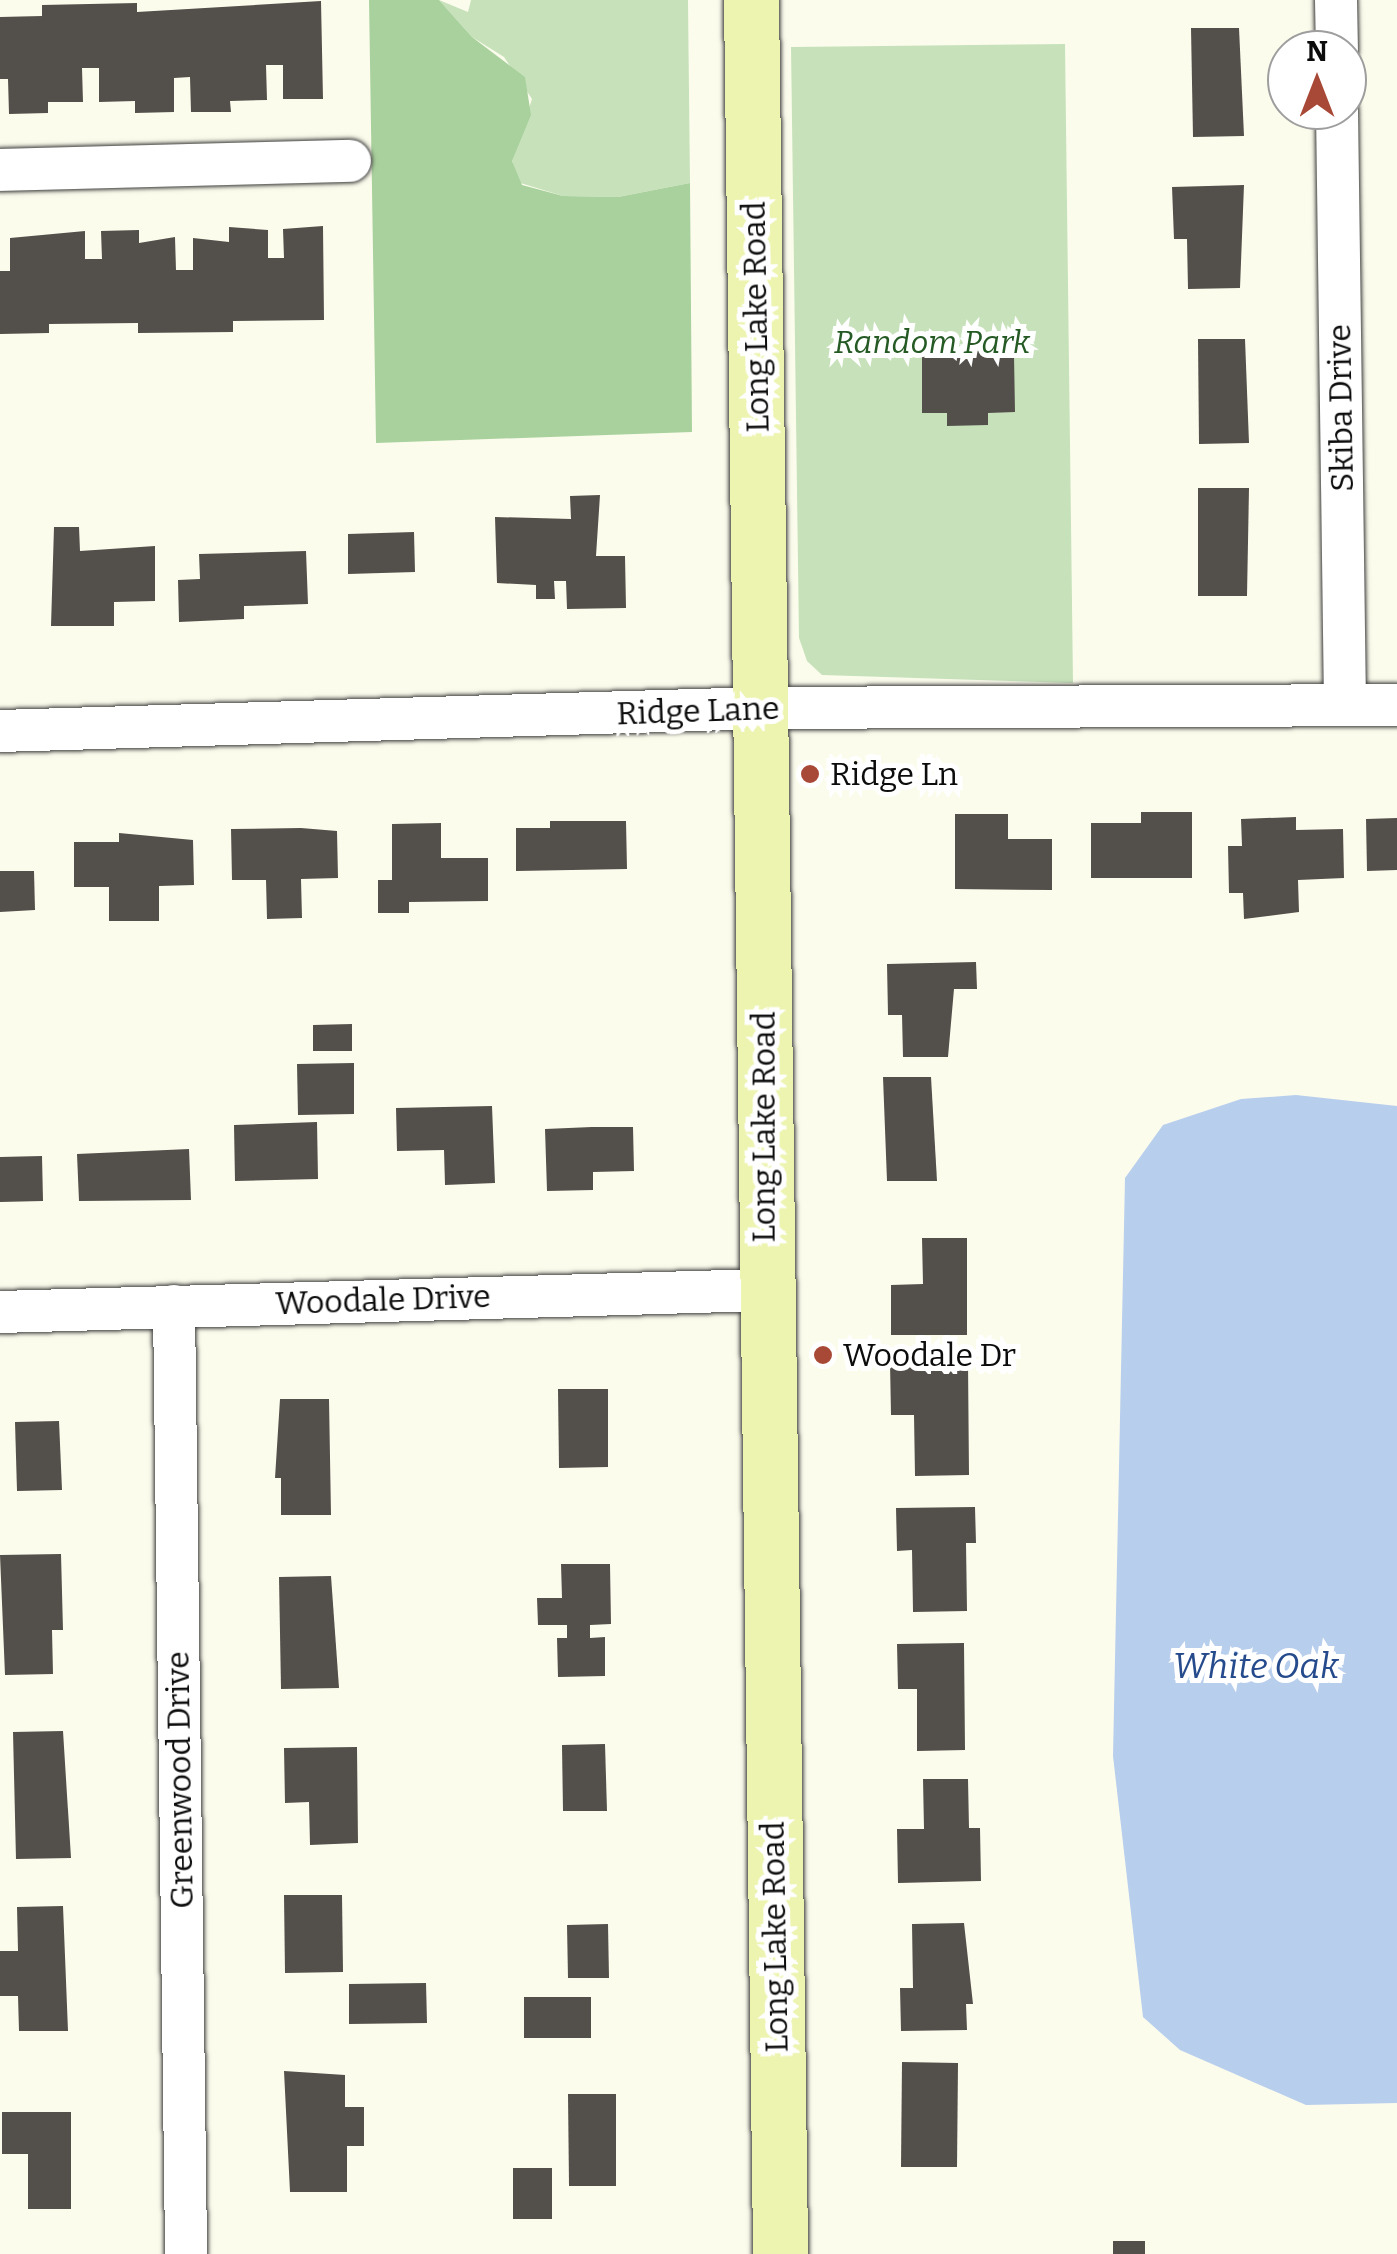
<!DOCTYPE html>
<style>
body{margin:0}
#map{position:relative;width:1397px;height:2254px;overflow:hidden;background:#fcfced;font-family:Bitter,serif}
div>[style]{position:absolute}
.green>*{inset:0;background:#c7e2bb}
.forest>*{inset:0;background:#a9d19d}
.water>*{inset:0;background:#b8ceed}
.building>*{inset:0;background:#534f4a}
.roads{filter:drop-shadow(0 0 2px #3f3f3f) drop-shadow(0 0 2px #3f3f3f)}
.street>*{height:42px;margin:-21px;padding:0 21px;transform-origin:21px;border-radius:21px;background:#fff}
.secondary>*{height:55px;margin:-27.5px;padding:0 27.5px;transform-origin:27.5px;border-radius:27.5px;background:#edf4b0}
.dots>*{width:28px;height:28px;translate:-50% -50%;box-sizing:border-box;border:5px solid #fff;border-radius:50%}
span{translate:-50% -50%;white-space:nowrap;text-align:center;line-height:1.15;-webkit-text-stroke:10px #fff;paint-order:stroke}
.street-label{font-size:32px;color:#0c0c0c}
.park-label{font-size:32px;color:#255a25;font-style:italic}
.poi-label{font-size:32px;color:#0c0c0c}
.left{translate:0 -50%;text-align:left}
.water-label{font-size:35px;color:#264b8c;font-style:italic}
.north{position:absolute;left:1267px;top:30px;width:100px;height:100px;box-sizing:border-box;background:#fff;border:2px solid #9e9e9e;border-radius:50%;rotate:0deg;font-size:28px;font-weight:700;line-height:40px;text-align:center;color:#0c0c0c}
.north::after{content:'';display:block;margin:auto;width:35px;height:45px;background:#a84937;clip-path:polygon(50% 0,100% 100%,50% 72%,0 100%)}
</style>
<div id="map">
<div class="green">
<div style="clip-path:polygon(439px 0,468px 12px,471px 0,688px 0,690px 183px,618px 197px,563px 196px,517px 182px,512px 160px,532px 99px,504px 57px,472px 37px)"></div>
<div style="clip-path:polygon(1065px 44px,1073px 683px,822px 675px,807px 661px,799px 638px,791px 47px)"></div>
</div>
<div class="forest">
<div style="clip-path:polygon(369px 0,439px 0,472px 37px,525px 77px,531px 115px,512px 161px,522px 185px,563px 196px,618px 197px,690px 183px,692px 432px,376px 443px)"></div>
</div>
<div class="water">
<div style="clip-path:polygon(1296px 1095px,1397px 1106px,1397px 2103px,1306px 2105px,1180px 2050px,1143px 2017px,1113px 1756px,1125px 1178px,1163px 1125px,1241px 1099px)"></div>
</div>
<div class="building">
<div style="clip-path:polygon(321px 1px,323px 99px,283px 99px,283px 65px,266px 65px,267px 100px,230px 101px,231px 112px,191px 112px,190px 77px,174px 78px,174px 112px,135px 113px,135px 101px,99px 102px,99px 68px,82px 68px,83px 102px,48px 102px,48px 113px,9px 114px,8px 79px,0 79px,0 17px,42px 16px,42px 5px,137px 3px,137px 12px)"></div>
<div style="clip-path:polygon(1191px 28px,1239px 28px,1244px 136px,1193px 137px)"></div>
<div style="clip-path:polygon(1244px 185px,1240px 288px,1188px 289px,1187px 239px,1174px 239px,1172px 187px)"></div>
<div style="clip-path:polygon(323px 226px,324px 320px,233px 321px,233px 332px,138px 333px,138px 323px,49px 324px,49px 333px,0 334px,0 271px,10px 271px,10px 238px,85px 231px,85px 259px,102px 259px,101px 231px,139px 230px,139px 243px,175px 237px,176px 270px,193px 270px,193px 238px,229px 242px,229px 227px,268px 230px,268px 258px,284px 258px,283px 229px)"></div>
<div style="clip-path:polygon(1198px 339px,1245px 339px,1249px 443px,1199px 444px)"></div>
<div style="clip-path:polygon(988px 350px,988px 356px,1014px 355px,1015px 412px,988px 413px,988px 425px,947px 426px,947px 413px,922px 413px,922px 357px)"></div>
<div style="clip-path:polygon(1198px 488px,1249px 488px,1247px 596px,1198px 596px)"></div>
<div style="clip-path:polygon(600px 495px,596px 556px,625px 556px,626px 608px,567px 609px,566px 581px,554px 581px,555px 599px,536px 599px,536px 585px,497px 583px,495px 517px,571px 519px,570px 496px)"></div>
<div style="clip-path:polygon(54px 527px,79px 527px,80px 551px,155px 546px,155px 601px,114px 602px,114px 626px,51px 626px)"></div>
<div style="clip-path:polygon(414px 532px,415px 572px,348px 574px,348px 534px)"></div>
<div style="clip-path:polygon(306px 551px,308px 604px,244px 606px,244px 619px,179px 622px,178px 580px,200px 579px,199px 554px)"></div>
<div style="clip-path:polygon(1141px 812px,1192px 812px,1192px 878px,1091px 878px,1091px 823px,1141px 823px)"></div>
<div style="clip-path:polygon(955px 814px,1008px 814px,1008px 839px,1052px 839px,1052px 890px,955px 889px)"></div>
<div style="clip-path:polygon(1296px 817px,1296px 830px,1343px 829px,1344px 878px,1298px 880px,1299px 912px,1244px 919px,1243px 893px,1229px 893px,1228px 846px,1242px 846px,1241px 819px)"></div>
<div style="clip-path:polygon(1397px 818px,1397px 870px,1367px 871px,1366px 819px)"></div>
<div style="clip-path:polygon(550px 821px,626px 821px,627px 869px,516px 871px,516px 828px,550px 828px)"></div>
<div style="clip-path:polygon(441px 823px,441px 858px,488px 858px,488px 901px,409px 902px,409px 913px,378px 913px,378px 880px,392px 880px,392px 824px)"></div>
<div style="clip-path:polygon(301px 828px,337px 831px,338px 878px,301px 879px,302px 918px,267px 919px,266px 880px,232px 880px,231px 829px)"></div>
<div style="clip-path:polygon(119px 833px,193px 840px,194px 885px,159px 886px,159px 921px,109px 921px,109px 887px,74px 887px,74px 842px,119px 842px)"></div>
<div style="clip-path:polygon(0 871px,34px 871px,35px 910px,0 912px)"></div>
<div style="clip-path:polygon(976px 962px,977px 989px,954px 989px,948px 1057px,903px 1057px,902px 1015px,888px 1015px,887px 964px)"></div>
<div style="clip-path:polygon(352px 1024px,352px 1051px,313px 1051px,313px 1025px)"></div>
<div style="clip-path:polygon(354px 1063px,354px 1114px,298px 1115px,297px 1064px)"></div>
<div style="clip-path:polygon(883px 1077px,931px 1077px,937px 1181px,887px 1181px)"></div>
<div style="clip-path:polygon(492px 1106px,495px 1183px,445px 1185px,444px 1150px,397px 1151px,396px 1108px)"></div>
<div style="clip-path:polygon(317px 1122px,318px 1179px,235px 1181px,234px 1125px)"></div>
<div style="clip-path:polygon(592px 1127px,633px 1127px,634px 1171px,593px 1172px,593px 1190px,547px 1191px,545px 1129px)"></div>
<div style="clip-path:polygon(189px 1149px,191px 1200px,79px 1201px,77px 1154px)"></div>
<div style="clip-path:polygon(42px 1156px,43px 1201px,0 1202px,0 1157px)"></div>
<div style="clip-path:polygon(922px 1238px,967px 1238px,967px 1335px,891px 1335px,891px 1285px,923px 1284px)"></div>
<div style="clip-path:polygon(968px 1362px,969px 1475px,915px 1476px,914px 1415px,891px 1415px,890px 1363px)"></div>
<div style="clip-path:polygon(558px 1389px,608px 1389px,608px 1467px,559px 1468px)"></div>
<div style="clip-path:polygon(280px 1399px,329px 1399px,331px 1515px,281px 1515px,281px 1478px,275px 1478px)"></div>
<div style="clip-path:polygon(59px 1421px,62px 1490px,17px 1491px,15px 1422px)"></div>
<div style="clip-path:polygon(975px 1507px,976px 1543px,966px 1543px,967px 1611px,913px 1612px,912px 1550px,897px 1551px,896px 1508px)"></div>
<div style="clip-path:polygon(61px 1554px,63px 1630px,52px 1630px,53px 1674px,5px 1675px,0 1555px)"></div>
<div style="clip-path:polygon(561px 1564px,610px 1564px,611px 1624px,590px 1625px,590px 1638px,605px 1637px,605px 1676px,558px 1677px,557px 1638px,567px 1638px,567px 1625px,538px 1625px,537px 1598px,562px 1598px)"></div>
<div style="clip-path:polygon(331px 1576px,339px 1688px,281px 1689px,279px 1577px)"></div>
<div style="clip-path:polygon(964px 1643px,965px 1750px,917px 1751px,917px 1689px,898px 1689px,897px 1644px)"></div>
<div style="clip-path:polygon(63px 1731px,71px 1858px,16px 1859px,13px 1732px)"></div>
<div style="clip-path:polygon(605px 1744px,607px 1811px,563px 1811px,562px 1745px)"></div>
<div style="clip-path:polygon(357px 1747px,358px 1843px,310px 1845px,309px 1802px,285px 1803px,284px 1748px)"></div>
<div style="clip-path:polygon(923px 1779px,968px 1779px,969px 1828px,980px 1828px,981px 1881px,898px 1883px,897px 1829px,924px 1829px)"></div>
<div style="clip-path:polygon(284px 1895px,342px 1895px,343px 1972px,285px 1973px)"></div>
<div style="clip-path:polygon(63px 1906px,68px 2031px,19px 2031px,18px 1996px,0 1996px,0 1951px,18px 1951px,17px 1907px)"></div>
<div style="clip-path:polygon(964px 1923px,973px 2004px,966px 2004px,967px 2030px,901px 2031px,900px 1988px,913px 1988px,912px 1924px)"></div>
<div style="clip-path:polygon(608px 1924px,609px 1978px,568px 1978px,567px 1925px)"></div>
<div style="clip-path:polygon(426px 1983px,427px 2023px,349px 2024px,349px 1984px)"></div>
<div style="clip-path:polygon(524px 1997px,591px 1997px,591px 2038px,524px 2038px)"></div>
<div style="clip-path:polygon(902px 2062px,958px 2063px,957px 2167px,901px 2167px)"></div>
<div style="clip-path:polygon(284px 2071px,345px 2075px,345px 2107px,364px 2107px,364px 2146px,347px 2146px,347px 2192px,290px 2192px)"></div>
<div style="clip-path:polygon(568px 2094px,616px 2094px,616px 2186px,569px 2186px)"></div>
<div style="clip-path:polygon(2px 2112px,71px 2112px,71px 2209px,28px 2209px,28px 2154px,2px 2154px)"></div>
<div style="clip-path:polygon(513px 2168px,552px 2168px,552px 2219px,513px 2219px)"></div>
<div style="clip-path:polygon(1113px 2241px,1145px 2241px,1145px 2254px,1113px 2254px)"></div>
</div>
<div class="roads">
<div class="street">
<div style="left:1336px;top:0;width:50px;rotate:88.9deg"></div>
<div style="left:1337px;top:110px;width:595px;rotate:89.23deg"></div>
<div style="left:0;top:170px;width:350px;rotate:-1.5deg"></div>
<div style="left:0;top:731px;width:762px;rotate:-1.73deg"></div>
<div style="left:762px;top:708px;width:635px;rotate:-0.27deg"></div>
<div style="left:174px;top:1306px;width:948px;rotate:89.27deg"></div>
<div style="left:0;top:1312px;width:765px;rotate:-1.65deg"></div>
</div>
<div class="secondary">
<div style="left:751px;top:0;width:2254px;rotate:89.26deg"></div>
</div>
</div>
<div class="dots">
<div style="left:810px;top:774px;background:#a84937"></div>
<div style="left:823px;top:1355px;background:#a84937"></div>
</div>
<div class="street-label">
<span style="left:756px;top:317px;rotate:-91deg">Long Lake Road</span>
<span style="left:1341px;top:408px;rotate:-91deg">Skiba Drive</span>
<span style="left:698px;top:711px;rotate:-2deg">Ridge Lane</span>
<span style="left:764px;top:1127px;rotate:-90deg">Long Lake Road</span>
<span style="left:383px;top:1300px;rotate:-2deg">Woodale Drive</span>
<span style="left:180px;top:1780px;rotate:-91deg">Greenwood Drive</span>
<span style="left:775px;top:1937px;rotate:-91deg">Long Lake Road</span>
</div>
<div class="park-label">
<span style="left:932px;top:342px">Random Park</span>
</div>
<div class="poi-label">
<span class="left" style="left:830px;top:774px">Ridge Ln</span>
<span class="left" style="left:843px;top:1355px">Woodale Dr</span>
</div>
<div class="water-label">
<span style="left:1256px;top:1666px">White Oak</span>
</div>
<div class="north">N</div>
</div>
